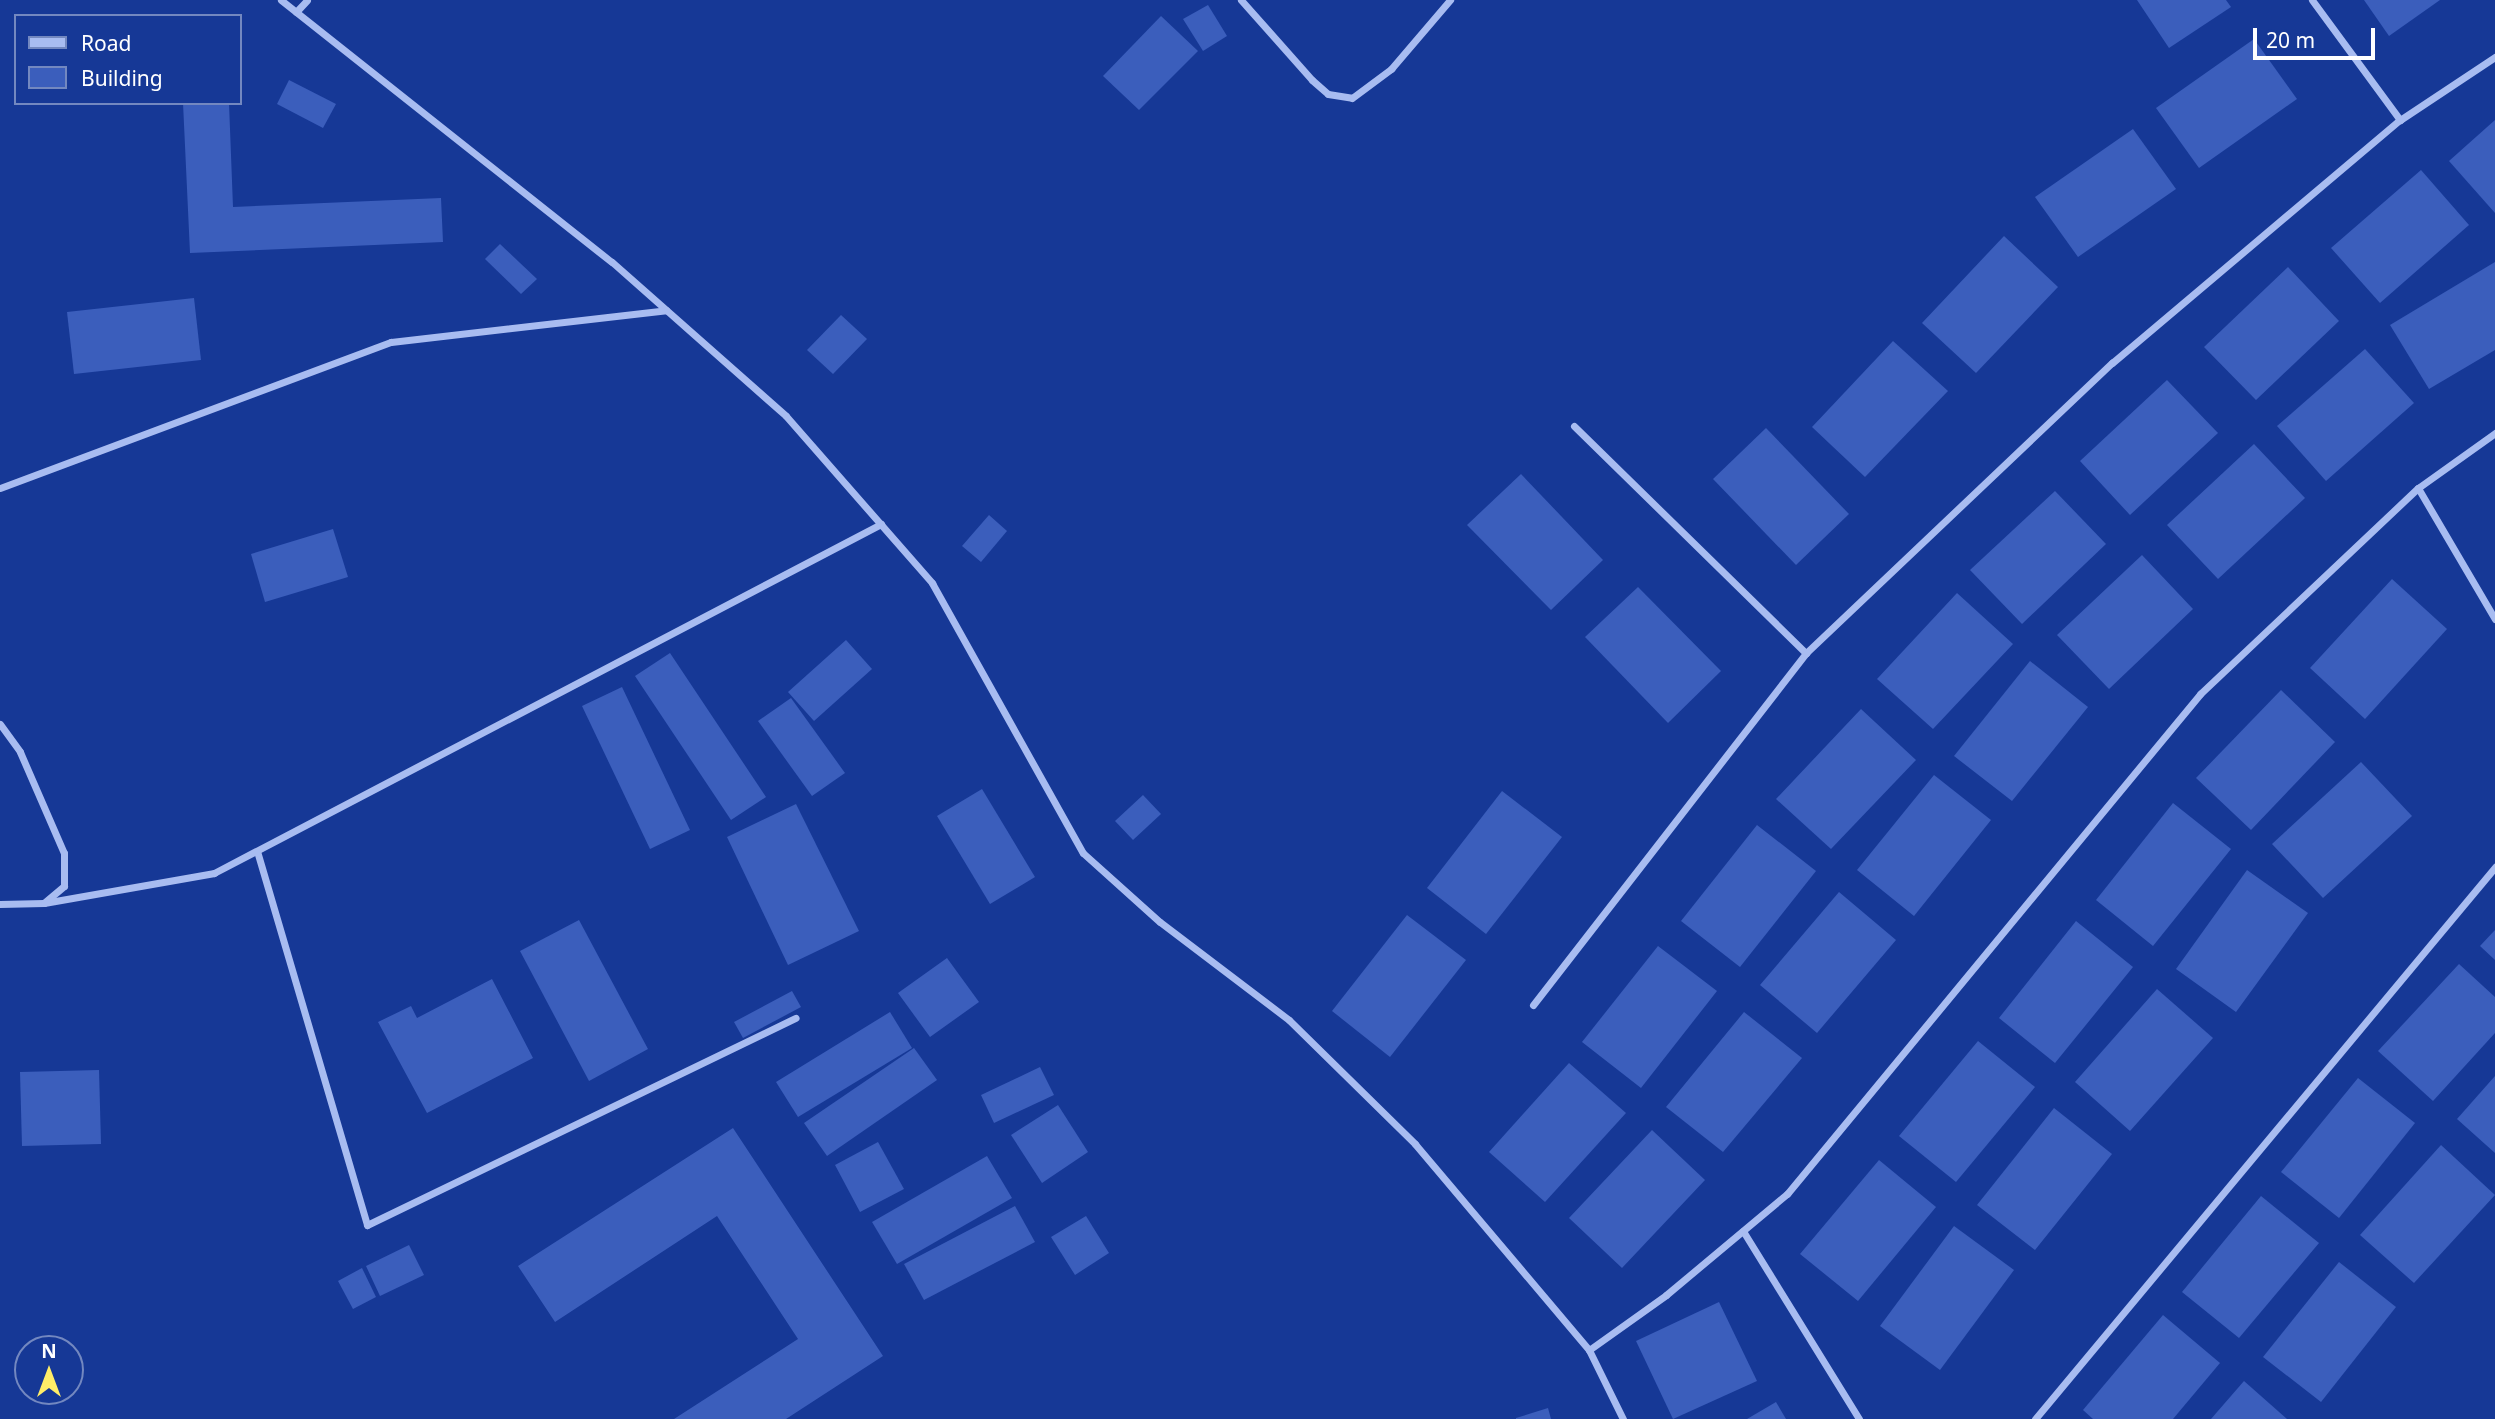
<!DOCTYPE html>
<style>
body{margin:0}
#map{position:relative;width:2495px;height:1419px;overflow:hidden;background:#163896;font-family:"Noto Sans",sans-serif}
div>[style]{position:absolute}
.building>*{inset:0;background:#3b5ebc}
.street>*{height:7px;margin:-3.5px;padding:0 3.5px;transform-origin:3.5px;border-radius:3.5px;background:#a8bcf1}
span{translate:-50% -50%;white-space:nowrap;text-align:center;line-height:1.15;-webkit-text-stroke:5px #163896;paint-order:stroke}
.legend{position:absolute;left:14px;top:14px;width:228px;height:91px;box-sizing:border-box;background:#163896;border:2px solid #7388c0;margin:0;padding:9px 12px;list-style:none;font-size:21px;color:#fff}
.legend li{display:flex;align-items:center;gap:14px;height:35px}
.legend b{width:35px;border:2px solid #7388c0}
.north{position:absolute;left:14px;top:1335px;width:70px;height:70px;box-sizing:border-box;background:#163896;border:2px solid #7388c0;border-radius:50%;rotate:0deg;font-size:19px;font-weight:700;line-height:28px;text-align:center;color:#fff}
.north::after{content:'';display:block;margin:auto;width:24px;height:32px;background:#ffed68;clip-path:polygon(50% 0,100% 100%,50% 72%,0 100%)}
.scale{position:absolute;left:2253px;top:28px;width:122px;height:32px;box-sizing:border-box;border:4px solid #fff;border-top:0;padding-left:9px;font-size:21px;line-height:24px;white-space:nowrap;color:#fff;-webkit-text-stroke:5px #163896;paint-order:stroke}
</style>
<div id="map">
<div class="building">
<div style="clip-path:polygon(2137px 0,2226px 0,2231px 7px,2169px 48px)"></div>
<div style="clip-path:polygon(2364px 0,2440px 0,2389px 36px)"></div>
<div style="clip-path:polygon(1208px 5px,1227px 36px,1203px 51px,1183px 19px)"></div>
<div style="clip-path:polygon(1161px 16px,1198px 51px,1139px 110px,1103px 76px)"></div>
<div style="clip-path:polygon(2254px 39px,2297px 99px,2199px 168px,2156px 108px)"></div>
<div style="clip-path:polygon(289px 80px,336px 104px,323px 128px,277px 104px)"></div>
<div style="clip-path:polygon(183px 103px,229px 103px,233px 207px,441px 198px,443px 242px,190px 253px)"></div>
<div style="clip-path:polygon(2495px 120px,2495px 213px,2449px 161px)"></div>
<div style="clip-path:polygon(2133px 129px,2176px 189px,2078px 257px,2035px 197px)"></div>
<div style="clip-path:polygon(2421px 170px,2469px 225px,2380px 303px,2331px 248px)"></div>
<div style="clip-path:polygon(2004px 236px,2058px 287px,1976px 373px,1922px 323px)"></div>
<div style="clip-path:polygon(500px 244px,537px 279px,521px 294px,485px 259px)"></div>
<div style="clip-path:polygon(2495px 262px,2495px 350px,2429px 389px,2390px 325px)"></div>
<div style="clip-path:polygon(2288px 267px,2339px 321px,2256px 400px,2204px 347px)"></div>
<div style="clip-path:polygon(194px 298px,201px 360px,74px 374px,67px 312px)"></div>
<div style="clip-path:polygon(841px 315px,867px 339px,833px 374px,807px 350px)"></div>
<div style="clip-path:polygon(1893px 341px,1948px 391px,1865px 477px,1812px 427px)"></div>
<div style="clip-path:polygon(2365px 349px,2414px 403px,2326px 481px,2277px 426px)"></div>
<div style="clip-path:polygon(2167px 380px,2218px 433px,2130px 515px,2080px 461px)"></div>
<div style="clip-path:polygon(1766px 428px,1849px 514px,1796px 565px,1713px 479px)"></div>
<div style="clip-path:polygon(2254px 444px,2305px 498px,2218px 579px,2167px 525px)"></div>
<div style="clip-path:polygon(1521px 474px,1603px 560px,1551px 610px,1467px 525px)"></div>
<div style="clip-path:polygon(2055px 491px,2106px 544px,2022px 624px,1970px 570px)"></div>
<div style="clip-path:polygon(989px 515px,1007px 531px,981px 562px,962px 546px)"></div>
<div style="clip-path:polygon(333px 529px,348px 577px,265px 602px,251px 554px)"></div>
<div style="clip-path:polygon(2142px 555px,2193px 609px,2109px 689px,2057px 635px)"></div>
<div style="clip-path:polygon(2392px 579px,2447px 629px,2365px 719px,2310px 668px)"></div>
<div style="clip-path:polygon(1638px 587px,1721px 671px,1668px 723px,1585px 637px)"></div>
<div style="clip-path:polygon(1957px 593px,2013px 644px,1933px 729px,1877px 679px)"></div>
<div style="clip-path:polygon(846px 640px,872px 669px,814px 721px,788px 692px)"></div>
<div style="clip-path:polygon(670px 653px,766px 797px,731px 820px,635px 676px)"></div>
<div style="clip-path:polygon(2030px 661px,2088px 707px,2012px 801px,1954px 756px)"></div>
<div style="clip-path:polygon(622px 687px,690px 830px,650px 849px,582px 706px)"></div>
<div style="clip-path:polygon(2281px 690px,2335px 742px,2251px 830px,2196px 778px)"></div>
<div style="clip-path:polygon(791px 698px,845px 773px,812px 796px,758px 721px)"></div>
<div style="clip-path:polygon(1861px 709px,1916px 760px,1831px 849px,1776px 799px)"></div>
<div style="clip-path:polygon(2361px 762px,2412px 816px,2323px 898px,2272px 844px)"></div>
<div style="clip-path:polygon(1934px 775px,1991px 820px,1914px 916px,1857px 870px)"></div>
<div style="clip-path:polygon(982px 789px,1035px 877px,990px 904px,937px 816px)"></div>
<div style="clip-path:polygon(1502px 791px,1562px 837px,1486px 934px,1427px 888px)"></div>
<div style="clip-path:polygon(1143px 795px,1161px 814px,1133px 840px,1115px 821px)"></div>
<div style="clip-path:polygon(2173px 803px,2231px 849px,2153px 946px,2096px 900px)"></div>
<div style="clip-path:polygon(796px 804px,859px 931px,788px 965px,727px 837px)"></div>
<div style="clip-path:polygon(1757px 825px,1816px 871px,1740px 967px,1681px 921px)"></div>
<div style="clip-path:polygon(2247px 870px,2308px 913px,2236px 1012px,2176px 969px)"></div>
<div style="clip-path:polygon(1839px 892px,1896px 940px,1817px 1033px,1760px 985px)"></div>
<div style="clip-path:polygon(1407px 915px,1466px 960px,1390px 1057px,1332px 1011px)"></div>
<div style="clip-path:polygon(579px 920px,648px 1049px,589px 1081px,520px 951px)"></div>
<div style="clip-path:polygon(2076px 921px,2133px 967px,2055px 1063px,1999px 1018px)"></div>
<div style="clip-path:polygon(2495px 930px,2495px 960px,2480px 946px)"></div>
<div style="clip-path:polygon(1658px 946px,1717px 991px,1641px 1088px,1582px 1042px)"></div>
<div style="clip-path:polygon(947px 958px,979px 1002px,930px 1037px,898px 993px)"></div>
<div style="clip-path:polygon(2459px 964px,2495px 997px,2495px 1033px,2433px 1101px,2378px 1051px)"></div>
<div style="clip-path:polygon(492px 979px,533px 1058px,427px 1113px,378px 1022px,411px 1006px,417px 1018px)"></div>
<div style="clip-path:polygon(2157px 989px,2213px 1038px,2130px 1131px,2075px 1082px)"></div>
<div style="clip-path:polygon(792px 991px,801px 1007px,743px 1038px,734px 1022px)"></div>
<div style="clip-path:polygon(890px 1012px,912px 1048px,798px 1117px,776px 1082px)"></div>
<div style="clip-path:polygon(1744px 1012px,1802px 1058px,1723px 1152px,1666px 1107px)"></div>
<div style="clip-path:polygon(1978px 1041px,2035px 1087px,1956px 1182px,1899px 1136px)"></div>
<div style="clip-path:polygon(914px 1048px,937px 1080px,827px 1156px,804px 1123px)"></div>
<div style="clip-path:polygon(1569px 1063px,1626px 1113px,1545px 1202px,1489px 1152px)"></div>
<div style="clip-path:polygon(1040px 1067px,1054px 1095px,994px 1123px,981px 1095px)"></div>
<div style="clip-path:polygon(99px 1070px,101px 1144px,22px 1146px,20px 1072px)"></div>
<div style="clip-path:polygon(2495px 1076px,2495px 1153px,2457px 1119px)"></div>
<div style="clip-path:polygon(2358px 1078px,2415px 1123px,2339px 1218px,2281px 1172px)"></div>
<div style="clip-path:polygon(1058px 1105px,1088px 1152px,1042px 1183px,1011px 1135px)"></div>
<div style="clip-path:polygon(2054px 1108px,2112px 1154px,2035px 1250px,1977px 1205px)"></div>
<div style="clip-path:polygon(733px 1128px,883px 1356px,786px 1419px,674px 1419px,798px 1339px,717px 1216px,555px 1322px,518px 1266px)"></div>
<div style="clip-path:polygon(1652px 1130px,1705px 1180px,1622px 1268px,1569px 1218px)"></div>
<div style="clip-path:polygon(878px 1142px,904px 1189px,860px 1212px,835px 1165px)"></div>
<div style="clip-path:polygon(2441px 1145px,2495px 1195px,2414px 1283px,2360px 1235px)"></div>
<div style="clip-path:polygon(987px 1156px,1012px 1198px,897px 1264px,872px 1222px)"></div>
<div style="clip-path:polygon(1879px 1160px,1936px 1207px,1858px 1301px,1800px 1254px)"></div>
<div style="clip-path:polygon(2261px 1196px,2319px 1243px,2239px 1338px,2182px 1292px)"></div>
<div style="clip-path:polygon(1015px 1206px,1035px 1242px,924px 1300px,904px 1264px)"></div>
<div style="clip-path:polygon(1086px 1216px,1109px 1253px,1075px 1275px,1051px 1237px)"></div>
<div style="clip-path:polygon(1954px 1226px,2014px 1270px,1940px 1370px,1880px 1326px)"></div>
<div style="clip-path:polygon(409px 1245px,424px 1275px,380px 1296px,366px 1266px)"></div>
<div style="clip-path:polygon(2339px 1262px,2396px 1307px,2321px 1402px,2263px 1357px)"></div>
<div style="clip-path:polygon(362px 1268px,376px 1297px,353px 1309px,338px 1281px)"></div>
<div style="clip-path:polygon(1719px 1302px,1757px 1381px,1673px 1419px,1636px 1341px)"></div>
<div style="clip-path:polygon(2163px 1315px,2220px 1363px,2173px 1419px,2093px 1419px,2083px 1410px)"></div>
<div style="clip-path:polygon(2244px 1381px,2287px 1419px,2211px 1419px)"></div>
<div style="clip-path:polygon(1776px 1402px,1786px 1419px,1747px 1419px)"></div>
<div style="clip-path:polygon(1548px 1408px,1551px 1419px,1516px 1419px,1516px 1418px)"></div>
</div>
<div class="street">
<div style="left:281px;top:0;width:422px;rotate:38.4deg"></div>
<div style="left:612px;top:262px;width:232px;rotate:41.5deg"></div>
<div style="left:786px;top:416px;width:222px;rotate:48.8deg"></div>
<div style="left:932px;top:583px;width:309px;rotate:60.8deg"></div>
<div style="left:1083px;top:853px;width:103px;rotate:41.9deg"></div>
<div style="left:1160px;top:922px;width:162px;rotate:37.2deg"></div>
<div style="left:1289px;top:1020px;width:177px;rotate:44.5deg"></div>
<div style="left:1415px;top:1144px;width:270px;rotate:49.8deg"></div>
<div style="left:1589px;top:1350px;width:77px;rotate:63.8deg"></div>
<div style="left:1241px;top:0;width:107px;rotate:48.4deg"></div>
<div style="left:1312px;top:80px;width:21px;rotate:41deg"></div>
<div style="left:1328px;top:94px;width:24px;rotate:9deg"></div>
<div style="left:1352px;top:98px;width:49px;rotate:-36.6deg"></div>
<div style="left:1391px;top:69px;width:91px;rotate:-49.5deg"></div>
<div style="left:2312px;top:0;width:149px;rotate:53.7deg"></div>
<div style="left:296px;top:12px;width:16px;rotate:-47deg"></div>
<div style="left:1574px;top:426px;width:325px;rotate:44.4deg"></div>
<div style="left:0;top:488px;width:417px;rotate:-20.5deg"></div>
<div style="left:391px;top:342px;width:277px;rotate:-6.6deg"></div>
<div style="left:2418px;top:488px;width:152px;rotate:59.6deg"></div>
<div style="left:0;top:724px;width:34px;rotate:54deg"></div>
<div style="left:20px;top:752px;width:110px;rotate:66.5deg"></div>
<div style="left:64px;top:853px;width:33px;rotate:90deg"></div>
<div style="left:64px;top:886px;width:26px;rotate:140deg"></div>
<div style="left:44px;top:903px;width:44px;rotate:178.7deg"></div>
<div style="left:257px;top:851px;width:390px;rotate:73.6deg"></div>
<div style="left:367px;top:1225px;width:476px;rotate:-25.8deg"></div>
<div style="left:44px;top:903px;width:173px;rotate:-10deg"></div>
<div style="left:214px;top:873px;width:753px;rotate:-27.62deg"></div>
<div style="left:1533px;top:1005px;width:445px;rotate:-52.2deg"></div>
<div style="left:1806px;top:653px;width:422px;rotate:-43.5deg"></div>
<div style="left:2112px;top:363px;width:377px;rotate:-40.2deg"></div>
<div style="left:2400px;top:120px;width:114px;rotate:-33.6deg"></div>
<div style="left:1743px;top:1231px;width:221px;rotate:58.3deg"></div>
<div style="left:1589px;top:1350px;width:95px;rotate:-35.5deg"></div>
<div style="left:1666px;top:1295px;width:158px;rotate:-39.9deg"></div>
<div style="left:1787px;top:1194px;width:649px;rotate:-50.44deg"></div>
<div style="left:2200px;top:694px;width:300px;rotate:-43.4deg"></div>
<div style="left:2418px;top:488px;width:95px;rotate:-35.5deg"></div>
<div style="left:2035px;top:1419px;width:719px;rotate:-50.19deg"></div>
</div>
<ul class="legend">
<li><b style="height:9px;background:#a8bcf1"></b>Road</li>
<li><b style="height:19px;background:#3b5ebc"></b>Building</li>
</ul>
<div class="north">N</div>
<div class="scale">20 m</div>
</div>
